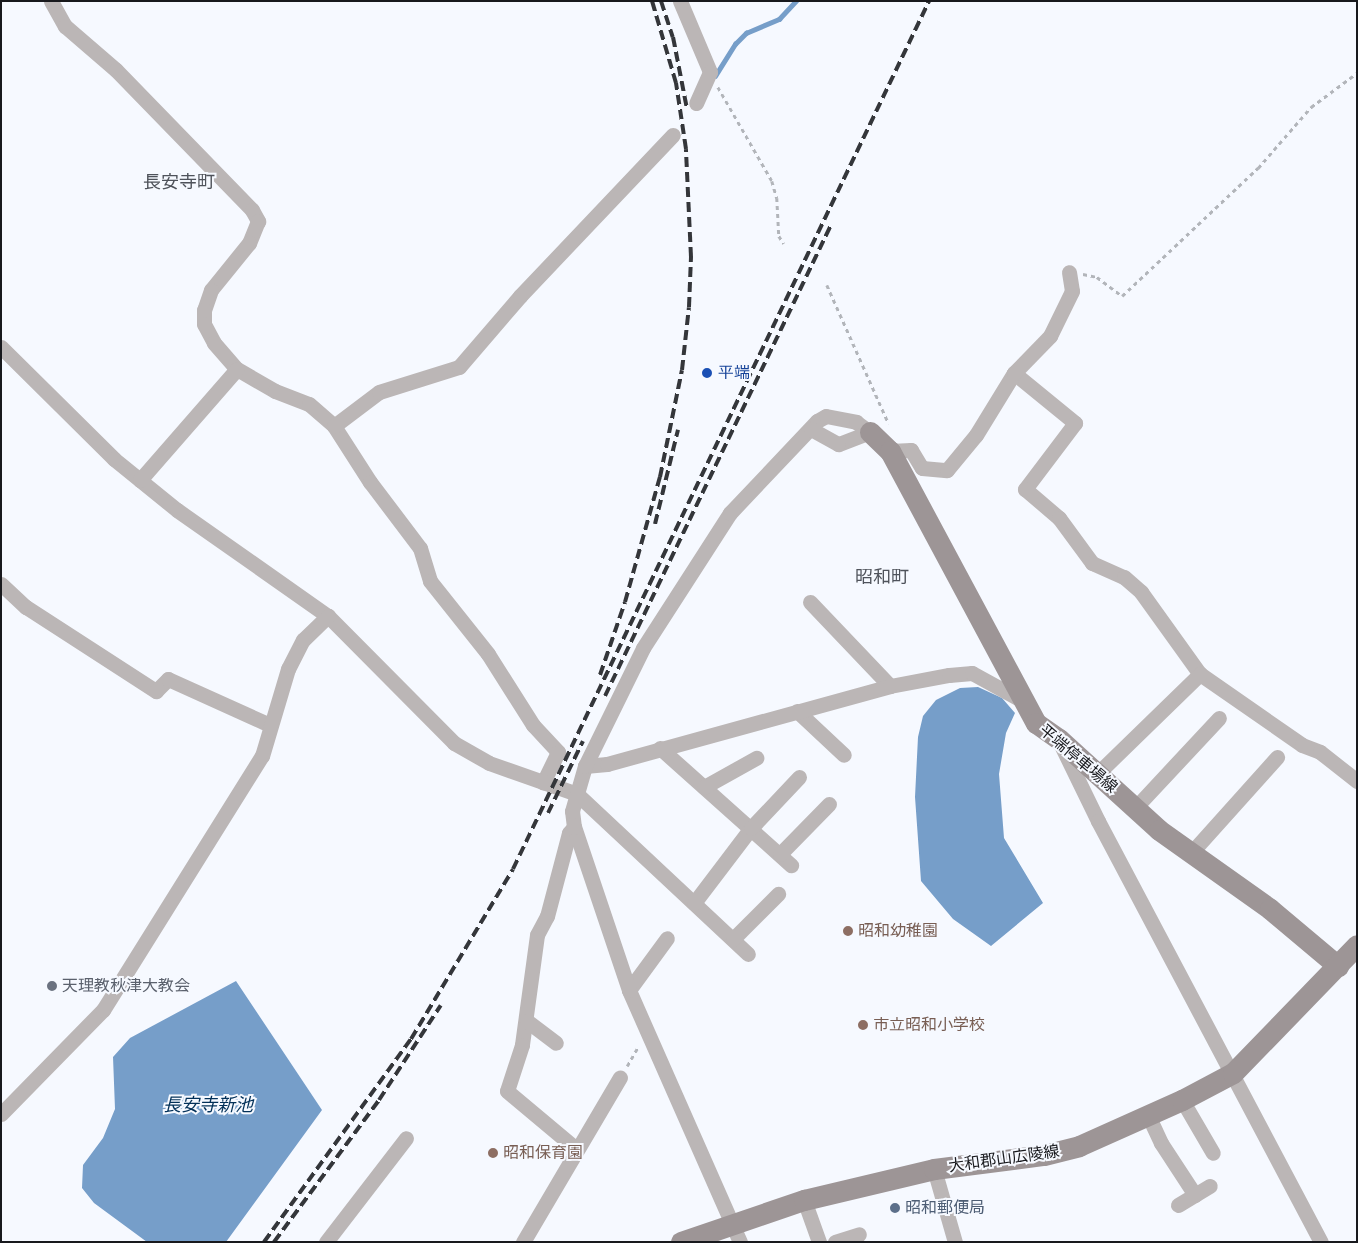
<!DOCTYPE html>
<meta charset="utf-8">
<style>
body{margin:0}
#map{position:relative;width:1358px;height:1243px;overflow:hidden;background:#f6f9ff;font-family:Cabin,"Noto Sans JP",sans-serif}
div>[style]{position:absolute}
.water>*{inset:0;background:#769ec9}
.stream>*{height:4.5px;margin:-2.25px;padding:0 2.25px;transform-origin:2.25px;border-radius:2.25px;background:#769ec9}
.path>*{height:2.5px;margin-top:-1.25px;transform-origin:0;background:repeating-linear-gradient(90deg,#b2b5ba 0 4px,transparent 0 8px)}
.street>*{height:15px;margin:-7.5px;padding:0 7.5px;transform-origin:7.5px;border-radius:7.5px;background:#bbb6b6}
.secondary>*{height:21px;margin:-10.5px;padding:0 10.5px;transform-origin:10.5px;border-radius:10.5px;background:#9d9596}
.rail>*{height:4px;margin-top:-2px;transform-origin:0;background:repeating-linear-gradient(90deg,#34363a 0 10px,transparent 0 15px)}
.dots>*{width:14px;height:14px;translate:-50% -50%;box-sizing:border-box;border:2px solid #f6f9ff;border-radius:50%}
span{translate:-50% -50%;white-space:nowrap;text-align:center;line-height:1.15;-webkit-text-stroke:4px #f6f9ff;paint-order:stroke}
.transit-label{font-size:16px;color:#164399}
.left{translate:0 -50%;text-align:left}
.street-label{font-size:16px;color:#18191d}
.education-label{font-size:16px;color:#785e54}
.worship-label{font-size:16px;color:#5b616d}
.service-label{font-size:16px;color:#4e5e75}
.neighbourhood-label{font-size:18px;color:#4f535b}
.water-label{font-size:18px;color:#023058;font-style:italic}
.frame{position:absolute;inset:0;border:2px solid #18191d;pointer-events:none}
</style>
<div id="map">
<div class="water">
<div style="clip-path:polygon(978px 687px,1002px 698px,1015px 713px,1006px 733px,999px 774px,1004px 838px,1043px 903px,991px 946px,953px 919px,921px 881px,915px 797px,918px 737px,923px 716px,936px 700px,960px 688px)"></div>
<div style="clip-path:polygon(236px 981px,322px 1110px,226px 1242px,147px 1242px,94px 1203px,82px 1188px,83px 1165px,103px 1138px,115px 1109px,113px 1057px,130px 1038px)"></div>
</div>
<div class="stream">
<div style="left:715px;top:76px;width:38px;rotate:-58deg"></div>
<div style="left:735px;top:44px;width:16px;rotate:-45deg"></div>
<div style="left:746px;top:33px;width:36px;rotate:-23deg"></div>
<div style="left:779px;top:19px;width:25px;rotate:-47deg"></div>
</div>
<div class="path">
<div style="left:718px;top:87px;width:108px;rotate:60.1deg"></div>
<div style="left:772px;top:181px;width:18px;rotate:74deg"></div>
<div style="left:777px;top:198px;width:38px;rotate:87deg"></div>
<div style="left:779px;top:236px;width:9px;rotate:58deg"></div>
<div style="left:1083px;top:274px;width:14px;rotate:12deg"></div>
<div style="left:1097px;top:277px;width:31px;rotate:37deg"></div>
<div style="left:1122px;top:296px;width:187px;rotate:-43.3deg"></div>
<div style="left:1258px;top:168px;width:81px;rotate:-49deg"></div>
<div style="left:1311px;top:107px;width:57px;rotate:-36.5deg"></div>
<div style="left:827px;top:285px;width:152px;rotate:66deg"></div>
<div style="left:627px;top:1066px;width:22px;rotate:-60deg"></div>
</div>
<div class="street">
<div style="left:51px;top:1px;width:29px;rotate:61deg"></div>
<div style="left:65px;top:26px;width:67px;rotate:40.8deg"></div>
<div style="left:116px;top:70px;width:195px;rotate:45.8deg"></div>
<div style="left:252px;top:210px;width:13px;rotate:61deg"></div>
<div style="left:258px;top:221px;width:24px;rotate:112deg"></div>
<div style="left:249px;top:243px;width:60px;rotate:129deg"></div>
<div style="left:211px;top:290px;width:21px;rotate:109deg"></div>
<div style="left:204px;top:310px;width:14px;rotate:90deg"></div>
<div style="left:204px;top:324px;width:21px;rotate:62deg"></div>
<div style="left:214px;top:343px;width:35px;rotate:49deg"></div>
<div style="left:237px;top:369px;width:44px;rotate:30.1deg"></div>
<div style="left:275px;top:391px;width:36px;rotate:21deg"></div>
<div style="left:309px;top:404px;width:33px;rotate:41deg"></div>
<div style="left:334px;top:426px;width:67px;rotate:57.3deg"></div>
<div style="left:370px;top:482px;width:83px;rotate:52.9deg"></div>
<div style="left:420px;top:548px;width:34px;rotate:73deg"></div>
<div style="left:430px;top:581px;width:93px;rotate:51.5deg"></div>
<div style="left:488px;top:654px;width:84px;rotate:57.6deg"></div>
<div style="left:533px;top:725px;width:37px;rotate:47deg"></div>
<div style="left:558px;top:752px;width:34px;rotate:116deg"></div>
<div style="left:680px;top:1px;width:77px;rotate:67.1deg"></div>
<div style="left:710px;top:72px;width:34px;rotate:114deg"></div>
<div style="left:1px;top:347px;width:159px;rotate:44.7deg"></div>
<div style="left:114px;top:459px;width:81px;rotate:39deg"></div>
<div style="left:177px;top:510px;width:184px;rotate:35.1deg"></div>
<div style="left:328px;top:616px;width:179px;rotate:45.2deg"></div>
<div style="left:454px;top:743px;width:40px;rotate:29.7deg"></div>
<div style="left:489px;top:763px;width:93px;rotate:19.4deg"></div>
<div style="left:577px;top:794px;width:234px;rotate:43.1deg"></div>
<div style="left:1014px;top:373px;width:79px;rotate:39.3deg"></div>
<div style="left:1075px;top:423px;width:83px;rotate:127.1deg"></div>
<div style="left:1025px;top:489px;width:45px;rotate:40.5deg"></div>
<div style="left:1059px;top:518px;width:56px;rotate:53.7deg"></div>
<div style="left:1092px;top:563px;width:35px;rotate:24deg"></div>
<div style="left:1124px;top:577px;width:23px;rotate:41deg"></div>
<div style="left:1141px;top:592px;width:101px;rotate:54.3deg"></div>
<div style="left:1200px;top:674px;width:124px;rotate:34.8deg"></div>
<div style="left:1302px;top:745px;width:19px;rotate:21deg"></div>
<div style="left:1320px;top:752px;width:47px;rotate:38.1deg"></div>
<div style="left:334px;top:426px;width:56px;rotate:-37.1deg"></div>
<div style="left:379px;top:392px;width:84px;rotate:-17.4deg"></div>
<div style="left:459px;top:367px;width:94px;rotate:-49.3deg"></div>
<div style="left:520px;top:296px;width:222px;rotate:-46.5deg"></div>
<div style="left:890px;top:451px;width:21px;rotate:-3deg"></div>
<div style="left:911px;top:450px;width:21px;rotate:59deg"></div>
<div style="left:922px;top:468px;width:25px;rotate:5deg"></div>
<div style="left:947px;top:470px;width:45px;rotate:-50.4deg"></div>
<div style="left:976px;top:435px;width:73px;rotate:-58.5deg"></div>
<div style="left:1014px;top:373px;width:52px;rotate:-45.8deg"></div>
<div style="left:1050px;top:336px;width:50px;rotate:-63.9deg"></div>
<div style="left:1072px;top:291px;width:19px;rotate:-99deg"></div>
<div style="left:140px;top:480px;width:147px;rotate:-48.9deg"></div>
<div style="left:1px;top:584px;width:34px;rotate:43deg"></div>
<div style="left:26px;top:607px;width:155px;rotate:32.9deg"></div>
<div style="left:156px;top:691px;width:17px;rotate:-45deg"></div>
<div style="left:168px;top:679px;width:112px;rotate:24.3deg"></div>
<div style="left:810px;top:602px;width:116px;rotate:46.4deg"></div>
<div style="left:797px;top:711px;width:64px;rotate:43.1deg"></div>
<div style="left:1060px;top:743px;width:87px;rotate:64deg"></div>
<div style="left:1098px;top:821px;width:476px;rotate:62.1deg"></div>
<div style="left:660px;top:748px;width:176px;rotate:41.8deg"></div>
<div style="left:585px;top:766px;width:22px;rotate:-5deg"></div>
<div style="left:607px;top:764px;width:294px;rotate:-15.4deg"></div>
<div style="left:890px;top:686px;width:60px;rotate:-10.6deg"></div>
<div style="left:949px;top:675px;width:23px;rotate:-5deg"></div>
<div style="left:972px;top:673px;width:58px;rotate:28.8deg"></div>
<div style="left:1097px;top:774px;width:144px;rotate:-44.2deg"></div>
<div style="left:704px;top:787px;width:60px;rotate:-29.1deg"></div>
<div style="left:1135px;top:808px;width:123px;rotate:-47deg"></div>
<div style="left:574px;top:827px;width:8px;rotate:130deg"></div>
<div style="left:569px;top:833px;width:86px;rotate:104.8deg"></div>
<div style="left:547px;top:916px;width:21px;rotate:118deg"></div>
<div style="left:537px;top:935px;width:111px;rotate:97.8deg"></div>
<div style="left:522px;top:1045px;width:48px;rotate:108.1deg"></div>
<div style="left:507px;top:1091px;width:90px;rotate:40deg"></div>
<div style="left:1191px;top:853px;width:129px;rotate:-48.1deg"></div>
<div style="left:780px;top:854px;width:70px;rotate:-45.6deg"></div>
<div style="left:694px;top:903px;width:94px;rotate:-52.8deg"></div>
<div style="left:751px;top:828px;width:70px;rotate:-46.7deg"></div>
<div style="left:733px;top:939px;width:64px;rotate:-45deg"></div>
<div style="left:629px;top:990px;width:64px;rotate:-53.8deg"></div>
<div style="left:527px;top:1021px;width:36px;rotate:37deg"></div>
<div style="left:1182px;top:1100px;width:61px;rotate:59.7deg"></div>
<div style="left:1px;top:1114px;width:146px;rotate:-45.6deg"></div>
<div style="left:103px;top:1010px;width:300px;rotate:-58deg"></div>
<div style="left:262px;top:756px;width:91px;rotate:-73.4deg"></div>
<div style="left:288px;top:669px;width:33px;rotate:-63deg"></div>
<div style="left:303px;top:640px;width:35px;rotate:-44deg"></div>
<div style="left:1148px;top:1115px;width:31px;rotate:65deg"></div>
<div style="left:1161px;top:1143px;width:62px;rotate:56.8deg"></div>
<div style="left:934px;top:1169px;width:76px;rotate:74deg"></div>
<div style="left:804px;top:1200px;width:45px;rotate:70.3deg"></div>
<div style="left:1178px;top:1205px;width:37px;rotate:-31deg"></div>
<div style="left:326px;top:1242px;width:131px;rotate:-52.4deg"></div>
<div style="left:523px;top:1242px;width:191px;rotate:-59.5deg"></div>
<div style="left:740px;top:1242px;width:275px;rotate:-113.8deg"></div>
<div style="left:629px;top:990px;width:172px;rotate:-108.6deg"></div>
<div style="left:574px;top:827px;width:16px;rotate:-97deg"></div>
<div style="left:572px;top:811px;width:47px;rotate:-73.9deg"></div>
<div style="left:585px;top:766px;width:131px;rotate:-63.8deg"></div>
<div style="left:643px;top:648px;width:161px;rotate:-57.2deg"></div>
<div style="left:730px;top:513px;width:127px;rotate:-46.6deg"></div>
<div style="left:817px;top:421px;width:10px;rotate:-29deg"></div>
<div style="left:826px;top:416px;width:31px;rotate:11deg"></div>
<div style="left:856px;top:422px;width:17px;rotate:36deg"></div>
<div style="left:870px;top:432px;width:34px;rotate:159deg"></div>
<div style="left:838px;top:444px;width:31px;rotate:-151deg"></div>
<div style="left:835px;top:1242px;width:25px;rotate:-18deg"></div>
</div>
<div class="secondary">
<div style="left:870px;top:432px;width:28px;rotate:44deg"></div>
<div style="left:890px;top:451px;width:309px;rotate:61.8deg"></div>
<div style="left:1036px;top:723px;width:28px;rotate:35deg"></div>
<div style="left:1059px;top:739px;width:135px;rotate:42.3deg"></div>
<div style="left:1159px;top:830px;width:136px;rotate:35.4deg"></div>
<div style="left:1270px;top:909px;width:89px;rotate:40deg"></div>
<div style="left:681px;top:1242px;width:130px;rotate:-18.9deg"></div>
<div style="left:804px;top:1200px;width:134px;rotate:-13.4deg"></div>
<div style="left:934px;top:1169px;width:111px;rotate:-7.3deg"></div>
<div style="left:1044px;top:1155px;width:36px;rotate:-14deg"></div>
<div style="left:1079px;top:1146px;width:113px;rotate:-24.1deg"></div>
<div style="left:1182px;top:1100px;width:58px;rotate:-27.9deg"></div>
<div style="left:1233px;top:1073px;width:178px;rotate:-45.9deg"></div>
</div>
<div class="rail">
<div style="left:661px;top:1px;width:38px;rotate:72deg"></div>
<div style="left:673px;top:37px;width:73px;rotate:79deg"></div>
<div style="left:655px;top:524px;width:97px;rotate:-76.3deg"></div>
<div style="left:600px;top:675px;width:77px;rotate:-71.1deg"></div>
<div style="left:625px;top:602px;width:130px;rotate:-74.4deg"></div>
<div style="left:660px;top:477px;width:109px;rotate:-78.4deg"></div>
<div style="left:682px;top:370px;width:63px;rotate:-83.7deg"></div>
<div style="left:689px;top:307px;width:50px;rotate:-87.7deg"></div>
<div style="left:691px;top:257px;width:108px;rotate:-92.7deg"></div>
<div style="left:686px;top:149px;width:67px;rotate:-98.6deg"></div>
<div style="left:676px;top:83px;width:85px;rotate:-106.3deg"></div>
<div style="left:605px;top:696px;width:522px;rotate:-64.37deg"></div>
<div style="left:548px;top:813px;width:80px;rotate:-64.1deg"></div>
<div style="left:264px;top:1242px;width:251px;rotate:-54.1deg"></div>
<div style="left:411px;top:1039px;width:198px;rotate:-59deg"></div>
<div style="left:513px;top:869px;width:963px;rotate:-64.39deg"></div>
<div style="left:274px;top:1242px;width:177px;rotate:-53.5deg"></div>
<div style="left:379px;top:1100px;width:113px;rotate:-56.9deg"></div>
</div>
<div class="dots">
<div style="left:707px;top:373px;background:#1a4fb4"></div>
<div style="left:848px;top:931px;background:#8d6e63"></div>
<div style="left:52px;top:986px;background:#6b7280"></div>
<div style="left:863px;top:1025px;background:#8d6e63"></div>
<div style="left:493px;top:1153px;background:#8d6e63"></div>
<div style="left:895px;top:1208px;background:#5c6f8a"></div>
</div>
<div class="transit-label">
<span class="left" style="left:718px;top:373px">平端</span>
</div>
<div class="street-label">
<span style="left:1078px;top:759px;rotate:40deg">平端停車場線</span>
<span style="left:1004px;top:1159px;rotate:-8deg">大和郡山広陵線</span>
</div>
<div class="education-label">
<span class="left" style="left:858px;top:931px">昭和幼稚園</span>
<span class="left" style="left:873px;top:1025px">市立昭和小学校</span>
<span class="left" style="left:503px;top:1153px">昭和保育園</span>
</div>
<div class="worship-label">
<span class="left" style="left:62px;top:986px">天理教秋津大教会</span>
</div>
<div class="service-label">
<span class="left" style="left:905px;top:1208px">昭和郵便局</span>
</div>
<div class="neighbourhood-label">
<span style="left:179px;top:182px">長安寺町</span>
<span style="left:882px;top:577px">昭和町</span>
</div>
<div class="water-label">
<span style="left:208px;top:1105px">長安寺新池</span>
</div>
<div class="frame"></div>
</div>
